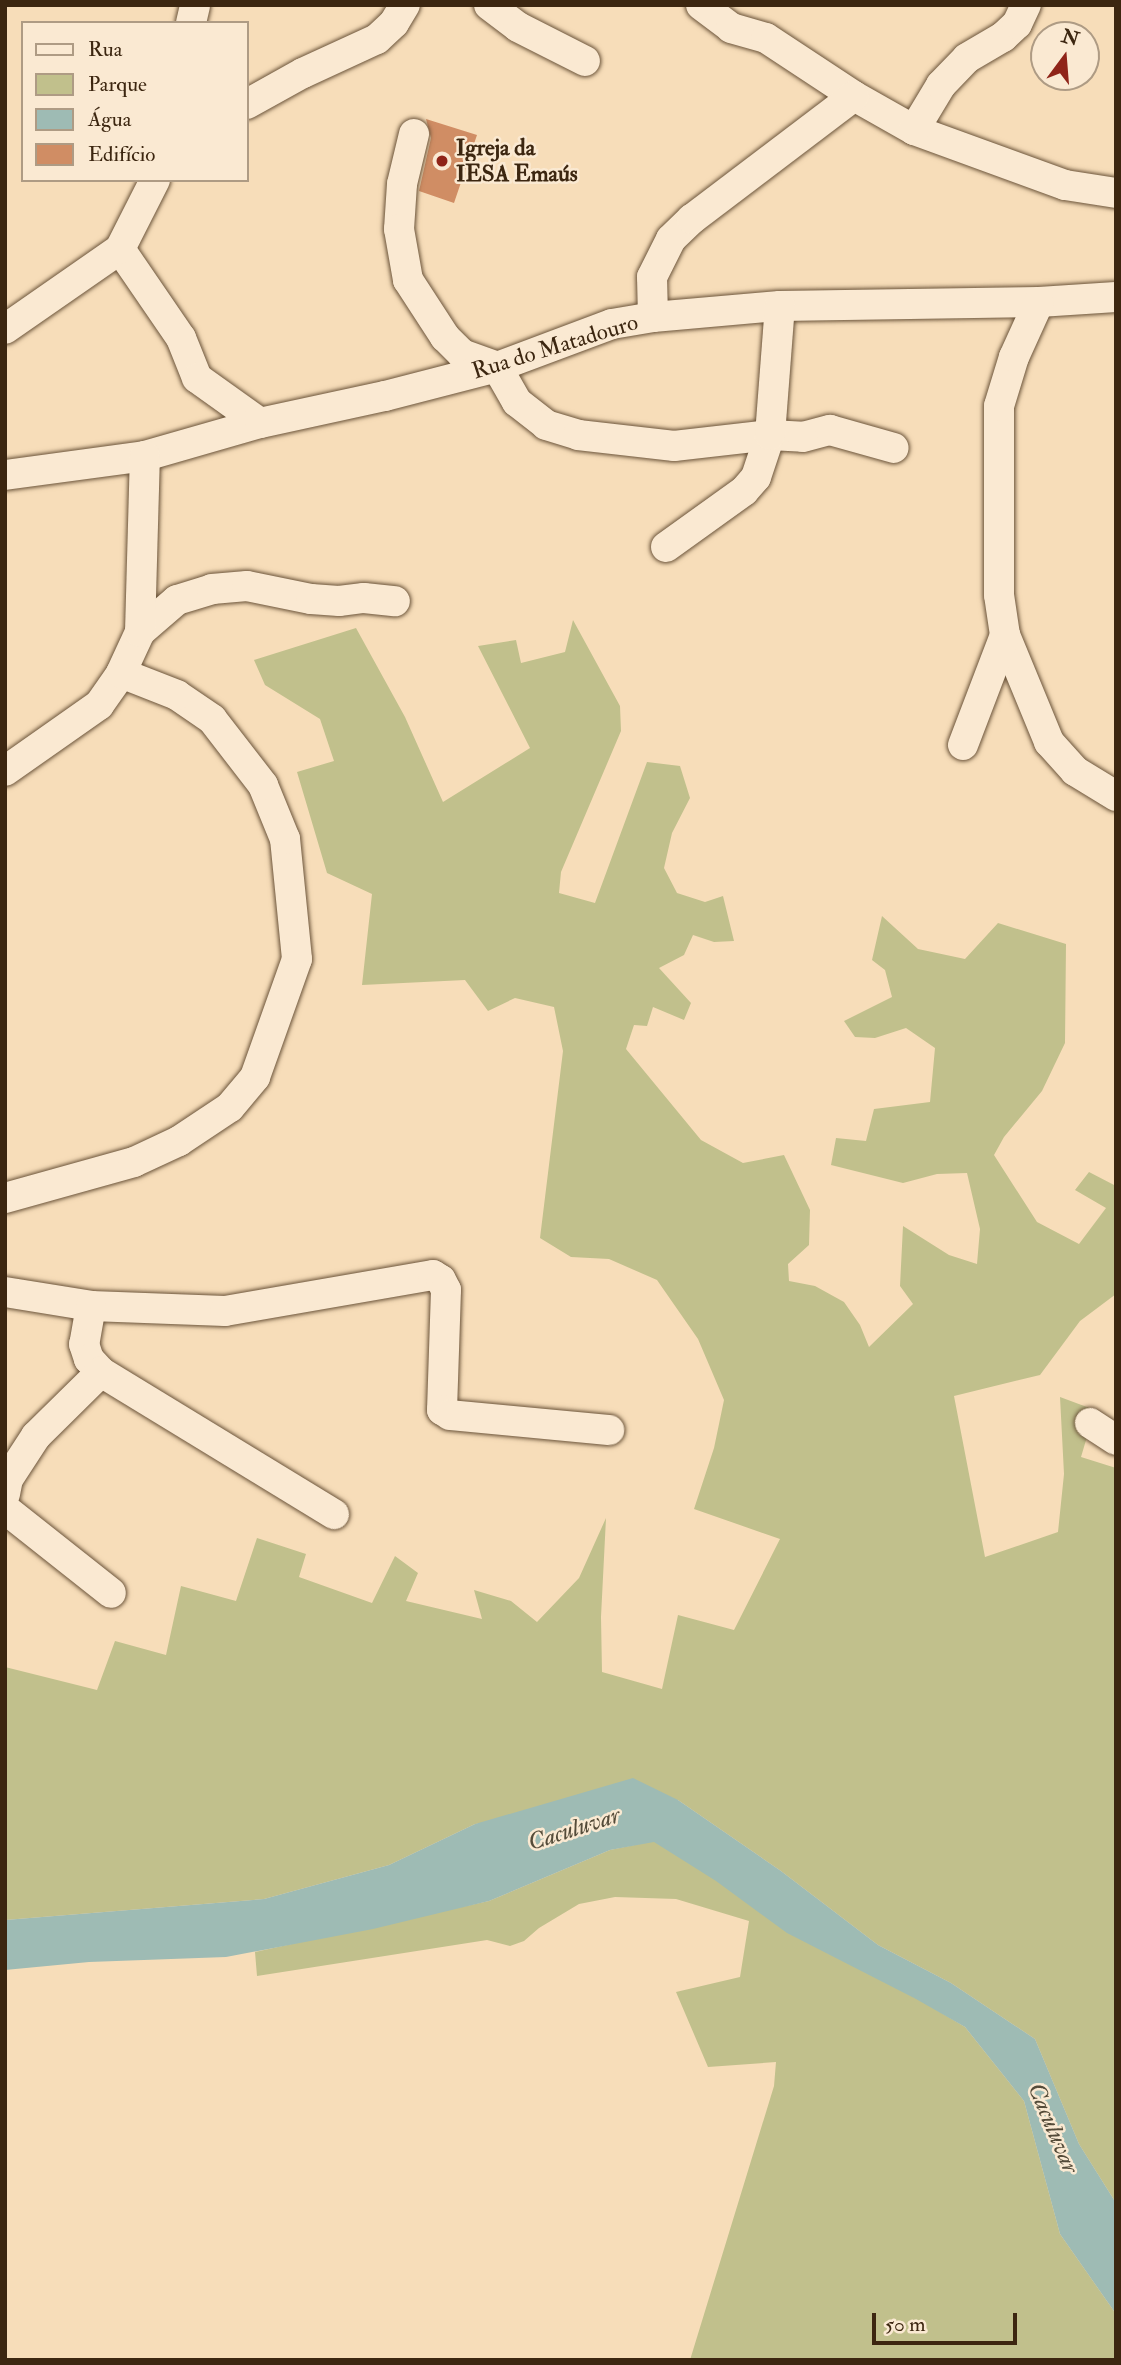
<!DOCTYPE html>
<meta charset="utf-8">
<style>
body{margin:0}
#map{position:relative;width:1121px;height:2365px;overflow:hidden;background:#f7ddb9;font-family:"IM FELL Double Pica",serif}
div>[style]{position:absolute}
.green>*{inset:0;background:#c1c08c}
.water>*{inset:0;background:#9ebbb4}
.building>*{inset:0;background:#d08d64}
.roads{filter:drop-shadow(0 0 2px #6b543a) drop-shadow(0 0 2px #6b543a)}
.minor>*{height:30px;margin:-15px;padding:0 15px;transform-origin:15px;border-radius:15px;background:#fae9d2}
.dots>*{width:19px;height:19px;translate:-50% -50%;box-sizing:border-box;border:4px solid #fae9d2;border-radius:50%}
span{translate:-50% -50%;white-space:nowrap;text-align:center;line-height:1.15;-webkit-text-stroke:5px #fae9d2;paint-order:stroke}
.poi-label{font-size:23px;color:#3c2610;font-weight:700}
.left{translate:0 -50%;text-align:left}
.street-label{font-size:23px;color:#3c2610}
.water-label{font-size:24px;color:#544b39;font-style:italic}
.frame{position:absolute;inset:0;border:7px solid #3c2610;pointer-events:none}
.legend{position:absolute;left:21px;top:21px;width:228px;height:161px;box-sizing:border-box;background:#fae9d2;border:2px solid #ae9b84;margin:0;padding:9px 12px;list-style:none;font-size:21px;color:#3c2610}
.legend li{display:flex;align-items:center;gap:14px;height:35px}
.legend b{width:35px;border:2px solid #ae9b84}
.north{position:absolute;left:1030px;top:21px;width:70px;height:70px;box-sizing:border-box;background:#fae9d2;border:2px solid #ae9b84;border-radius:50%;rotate:16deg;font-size:19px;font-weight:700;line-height:28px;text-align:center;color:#3c2610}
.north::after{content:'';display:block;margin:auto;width:24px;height:32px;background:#8f2418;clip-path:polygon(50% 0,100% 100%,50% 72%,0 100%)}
.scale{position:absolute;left:872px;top:2313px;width:145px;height:32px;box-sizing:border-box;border:4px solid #3c2610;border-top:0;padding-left:9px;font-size:21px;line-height:24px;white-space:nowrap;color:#3c2610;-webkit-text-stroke:5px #fae9d2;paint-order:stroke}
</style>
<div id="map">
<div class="green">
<div style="clip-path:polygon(573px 620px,620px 706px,621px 731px,561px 872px,559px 893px,595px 903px,647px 762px,680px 766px,690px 798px,672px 833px,664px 868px,677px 893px,705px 902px,723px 896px,734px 941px,714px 942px,693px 935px,684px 955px,659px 968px,691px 1003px,684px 1020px,653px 1007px,647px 1026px,634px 1025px,626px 1049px,701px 1140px,743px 1163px,784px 1155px,810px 1210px,809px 1245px,788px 1264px,789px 1281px,815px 1286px,844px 1302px,860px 1325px,869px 1347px,913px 1304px,900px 1286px,903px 1226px,949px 1255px,977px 1264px,980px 1229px,967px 1173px,937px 1174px,903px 1183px,831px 1165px,836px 1138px,866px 1141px,874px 1109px,930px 1102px,935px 1048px,906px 1028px,875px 1038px,855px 1037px,844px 1021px,892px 997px,885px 970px,872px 960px,882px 916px,918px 949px,965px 959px,998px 923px,1066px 944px,1065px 1043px,1042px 1091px,1004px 1137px,994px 1155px,1037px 1222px,1079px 1244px,1106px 1208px,1075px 1190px,1089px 1172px,1116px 1186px,1116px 1294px,1080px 1321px,1040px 1375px,954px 1396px,985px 1557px,1058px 1532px,1064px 1474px,1060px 1397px,1095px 1410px,1081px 1457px,1116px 1468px,1116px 2203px,1079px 2144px,1035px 2039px,951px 1983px,878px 1945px,781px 1871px,678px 1800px,475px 1824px,389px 1865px,264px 1899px,5px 1920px,5px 1667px,97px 1690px,115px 1641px,166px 1655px,181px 1586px,236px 1601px,257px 1538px,306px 1554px,299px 1577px,372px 1603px,395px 1556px,418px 1573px,406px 1601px,482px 1619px,474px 1590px,511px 1601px,537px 1622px,579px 1578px,606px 1518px,601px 1617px,602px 1672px,662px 1689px,678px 1615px,734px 1630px,780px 1539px,694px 1509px,714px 1448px,724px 1400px,698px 1339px,657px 1280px,609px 1259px,571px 1257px,540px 1238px,563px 1051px,554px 1007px,515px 998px,488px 1011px,465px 980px,362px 985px,372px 894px,327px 873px,297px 772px,334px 761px,320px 719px,265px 685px,254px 660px,356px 628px,405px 717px,443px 802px,530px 748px,478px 646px,516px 640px,521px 663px,565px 652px)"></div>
<div style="clip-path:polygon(654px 1841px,965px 2027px,1024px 2101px,1060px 2234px,1116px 2314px,1116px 2360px,690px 2360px,774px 2086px,776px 2062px,708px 2067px,676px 1992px,740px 1977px,749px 1921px,676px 1899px,615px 1897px,579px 1904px,539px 1928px,524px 1941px,510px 1946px,487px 1940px,257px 1976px,255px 1952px,489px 1901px,610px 1850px)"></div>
</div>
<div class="water">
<div style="clip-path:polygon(633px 1778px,678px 1800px,781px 1871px,878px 1945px,951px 1983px,1035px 2039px,1079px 2144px,1116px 2203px,1116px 2314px,1060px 2234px,1024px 2101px,965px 2027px,916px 1999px,787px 1933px,716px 1881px,654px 1842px,610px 1850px,489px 1901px,373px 1929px,226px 1957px,89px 1962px,5px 1970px,5px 1920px,264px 1899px,389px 1865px,475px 1824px)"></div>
</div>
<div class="building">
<div style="clip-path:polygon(426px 119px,477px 135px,454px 203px,419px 191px,431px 138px)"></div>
</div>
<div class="roads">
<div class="minor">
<div style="left:489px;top:5px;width:36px;rotate:37deg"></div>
<div style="left:518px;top:27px;width:75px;rotate:26.9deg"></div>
<div style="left:701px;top:5px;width:38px;rotate:37deg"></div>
<div style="left:731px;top:28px;width:36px;rotate:16deg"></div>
<div style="left:766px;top:38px;width:105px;rotate:33.4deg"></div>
<div style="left:854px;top:96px;width:69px;rotate:29.5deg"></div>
<div style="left:914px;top:130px;width:161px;rotate:20deg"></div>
<div style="left:1065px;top:185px;width:52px;rotate:8.9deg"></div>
<div style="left:191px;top:23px;width:18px;rotate:-77deg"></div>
<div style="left:247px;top:104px;width:64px;rotate:-29deg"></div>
<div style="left:303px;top:73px;width:81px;rotate:-24.7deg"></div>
<div style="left:377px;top:39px;width:23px;rotate:-43deg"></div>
<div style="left:394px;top:23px;width:21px;rotate:-59deg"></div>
<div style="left:914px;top:130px;width:52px;rotate:-59deg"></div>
<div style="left:941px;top:85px;width:37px;rotate:-46deg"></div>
<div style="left:967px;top:58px;width:42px;rotate:-30.3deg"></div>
<div style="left:1003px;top:37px;width:19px;rotate:-43deg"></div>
<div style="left:1017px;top:24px;width:21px;rotate:-65deg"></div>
<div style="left:414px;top:134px;width:51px;rotate:103.5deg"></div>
<div style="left:402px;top:184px;width:45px;rotate:93.8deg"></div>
<div style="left:399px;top:229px;width:52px;rotate:80deg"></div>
<div style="left:408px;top:280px;width:68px;rotate:57deg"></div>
<div style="left:445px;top:337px;width:24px;rotate:45deg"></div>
<div style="left:462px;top:354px;width:37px;rotate:20deg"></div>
<div style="left:497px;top:367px;width:40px;rotate:60.3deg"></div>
<div style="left:517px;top:402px;width:37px;rotate:38deg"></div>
<div style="left:546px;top:425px;width:34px;rotate:17deg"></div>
<div style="left:578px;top:435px;width:97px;rotate:6.5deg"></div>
<div style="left:674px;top:446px;width:97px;rotate:-6.5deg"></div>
<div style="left:770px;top:435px;width:33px;rotate:3deg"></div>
<div style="left:803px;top:437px;width:28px;rotate:-15deg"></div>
<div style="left:830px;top:430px;width:66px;rotate:15.7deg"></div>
<div style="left:120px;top:249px;width:108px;rotate:55.6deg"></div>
<div style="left:181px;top:338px;width:43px;rotate:68.2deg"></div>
<div style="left:197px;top:378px;width:77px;rotate:35.5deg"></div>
<div style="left:653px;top:317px;width:40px;rotate:-91.4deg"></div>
<div style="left:652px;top:277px;width:42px;rotate:-63.4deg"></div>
<div style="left:671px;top:239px;width:29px;rotate:-44deg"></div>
<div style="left:692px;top:219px;width:203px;rotate:-37.2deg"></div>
<div style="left:5px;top:329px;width:140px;rotate:-34.8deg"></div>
<div style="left:120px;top:249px;width:77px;rotate:-63.1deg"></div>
<div style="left:5px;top:475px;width:141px;rotate:-7.7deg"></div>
<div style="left:145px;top:456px;width:120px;rotate:-16deg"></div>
<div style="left:260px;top:423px;width:128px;rotate:-12.2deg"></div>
<div style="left:385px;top:396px;width:116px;rotate:-14.5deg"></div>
<div style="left:497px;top:367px;width:123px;rotate:-20.5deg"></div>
<div style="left:612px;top:324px;width:42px;rotate:-9.7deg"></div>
<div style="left:653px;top:317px;width:127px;rotate:-5deg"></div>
<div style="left:780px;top:306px;width:259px;rotate:-0.9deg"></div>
<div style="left:1039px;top:302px;width:77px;rotate:-3.7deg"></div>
<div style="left:666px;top:547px;width:96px;rotate:-35.7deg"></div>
<div style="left:744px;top:491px;width:18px;rotate:-49deg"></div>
<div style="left:756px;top:477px;width:44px;rotate:-71.6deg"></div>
<div style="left:770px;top:435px;width:129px;rotate:-85.6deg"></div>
<div style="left:140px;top:632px;width:49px;rotate:-40.9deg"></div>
<div style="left:177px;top:600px;width:37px;rotate:-17deg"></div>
<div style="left:212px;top:589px;width:35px;rotate:-5deg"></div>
<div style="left:247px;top:586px;width:65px;rotate:11.5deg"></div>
<div style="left:311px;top:599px;width:28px;rotate:4deg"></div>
<div style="left:339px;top:601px;width:25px;rotate:-7deg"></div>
<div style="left:364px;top:598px;width:31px;rotate:6deg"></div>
<div style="left:1005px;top:635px;width:116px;rotate:67.6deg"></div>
<div style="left:1049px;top:742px;width:39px;rotate:48deg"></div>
<div style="left:1075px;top:771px;width:48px;rotate:31.4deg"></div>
<div style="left:963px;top:745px;width:118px;rotate:-69.1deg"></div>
<div style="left:1005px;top:635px;width:40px;rotate:-98.5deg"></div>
<div style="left:999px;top:595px;width:189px;rotate:-90deg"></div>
<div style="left:999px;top:406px;width:51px;rotate:-73deg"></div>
<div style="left:1014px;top:357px;width:60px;rotate:-65.6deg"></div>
<div style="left:5px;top:771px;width:115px;rotate:-35.1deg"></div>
<div style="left:99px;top:705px;width:39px;rotate:-55deg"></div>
<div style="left:121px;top:673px;width:45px;rotate:-65.1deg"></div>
<div style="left:140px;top:632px;width:176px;rotate:-88.4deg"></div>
<div style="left:5px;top:1198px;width:134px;rotate:-15.6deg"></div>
<div style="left:134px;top:1162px;width:50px;rotate:-25deg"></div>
<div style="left:179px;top:1141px;width:61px;rotate:-33.7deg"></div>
<div style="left:230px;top:1107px;width:39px;rotate:-50deg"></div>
<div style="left:255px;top:1077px;width:125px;rotate:-70.4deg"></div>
<div style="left:297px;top:959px;width:121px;rotate:-95.7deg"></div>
<div style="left:285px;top:839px;width:58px;rotate:-112.2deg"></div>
<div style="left:263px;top:785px;width:83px;rotate:-127.7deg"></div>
<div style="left:212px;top:719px;width:42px;rotate:-145.6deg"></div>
<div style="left:177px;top:695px;width:60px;rotate:-158.6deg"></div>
<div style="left:5px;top:1292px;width:87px;rotate:9.2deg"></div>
<div style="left:91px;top:1306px;width:134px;rotate:2.1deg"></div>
<div style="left:225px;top:1311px;width:211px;rotate:-9.8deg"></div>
<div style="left:433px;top:1275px;width:9px;rotate:32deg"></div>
<div style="left:441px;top:1280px;width:11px;rotate:63deg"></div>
<div style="left:446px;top:1290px;width:120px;rotate:91.9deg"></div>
<div style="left:442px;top:1410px;width:9px;rotate:32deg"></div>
<div style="left:450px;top:1415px;width:160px;rotate:5.4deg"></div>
<div style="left:91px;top:1306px;width:39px;rotate:100deg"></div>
<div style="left:84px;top:1344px;width:16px;rotate:72deg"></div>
<div style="left:89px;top:1359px;width:18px;rotate:47deg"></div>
<div style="left:101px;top:1372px;width:273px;rotate:31.4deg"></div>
<div style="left:1090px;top:1423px;width:31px;rotate:33deg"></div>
<div style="left:5px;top:1494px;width:15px;rotate:-79deg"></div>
<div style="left:8px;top:1479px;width:51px;rotate:-56.9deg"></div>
<div style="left:36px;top:1436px;width:91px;rotate:-44.6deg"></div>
<div style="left:5px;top:1509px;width:135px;rotate:38.4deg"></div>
</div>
</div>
<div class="dots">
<div style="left:442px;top:161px;background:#8f2418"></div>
</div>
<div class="poi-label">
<span class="left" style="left:456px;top:161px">Igreja da<br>IESA Emaús</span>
</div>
<div class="street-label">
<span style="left:555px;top:347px;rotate:-17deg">Rua do Matadouro</span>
</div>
<div class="water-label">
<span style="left:574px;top:1829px;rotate:-18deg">Caculuvar</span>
<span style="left:1053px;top:2128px;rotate:67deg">Caculuvar</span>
</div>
<div class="frame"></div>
<ul class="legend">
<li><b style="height:9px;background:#fae9d2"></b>Rua</li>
<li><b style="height:19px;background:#c1c08c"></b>Parque</li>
<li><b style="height:19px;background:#9ebbb4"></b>Água</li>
<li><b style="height:19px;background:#d08d64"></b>Edifício</li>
</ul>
<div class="north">N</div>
<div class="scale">50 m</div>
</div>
